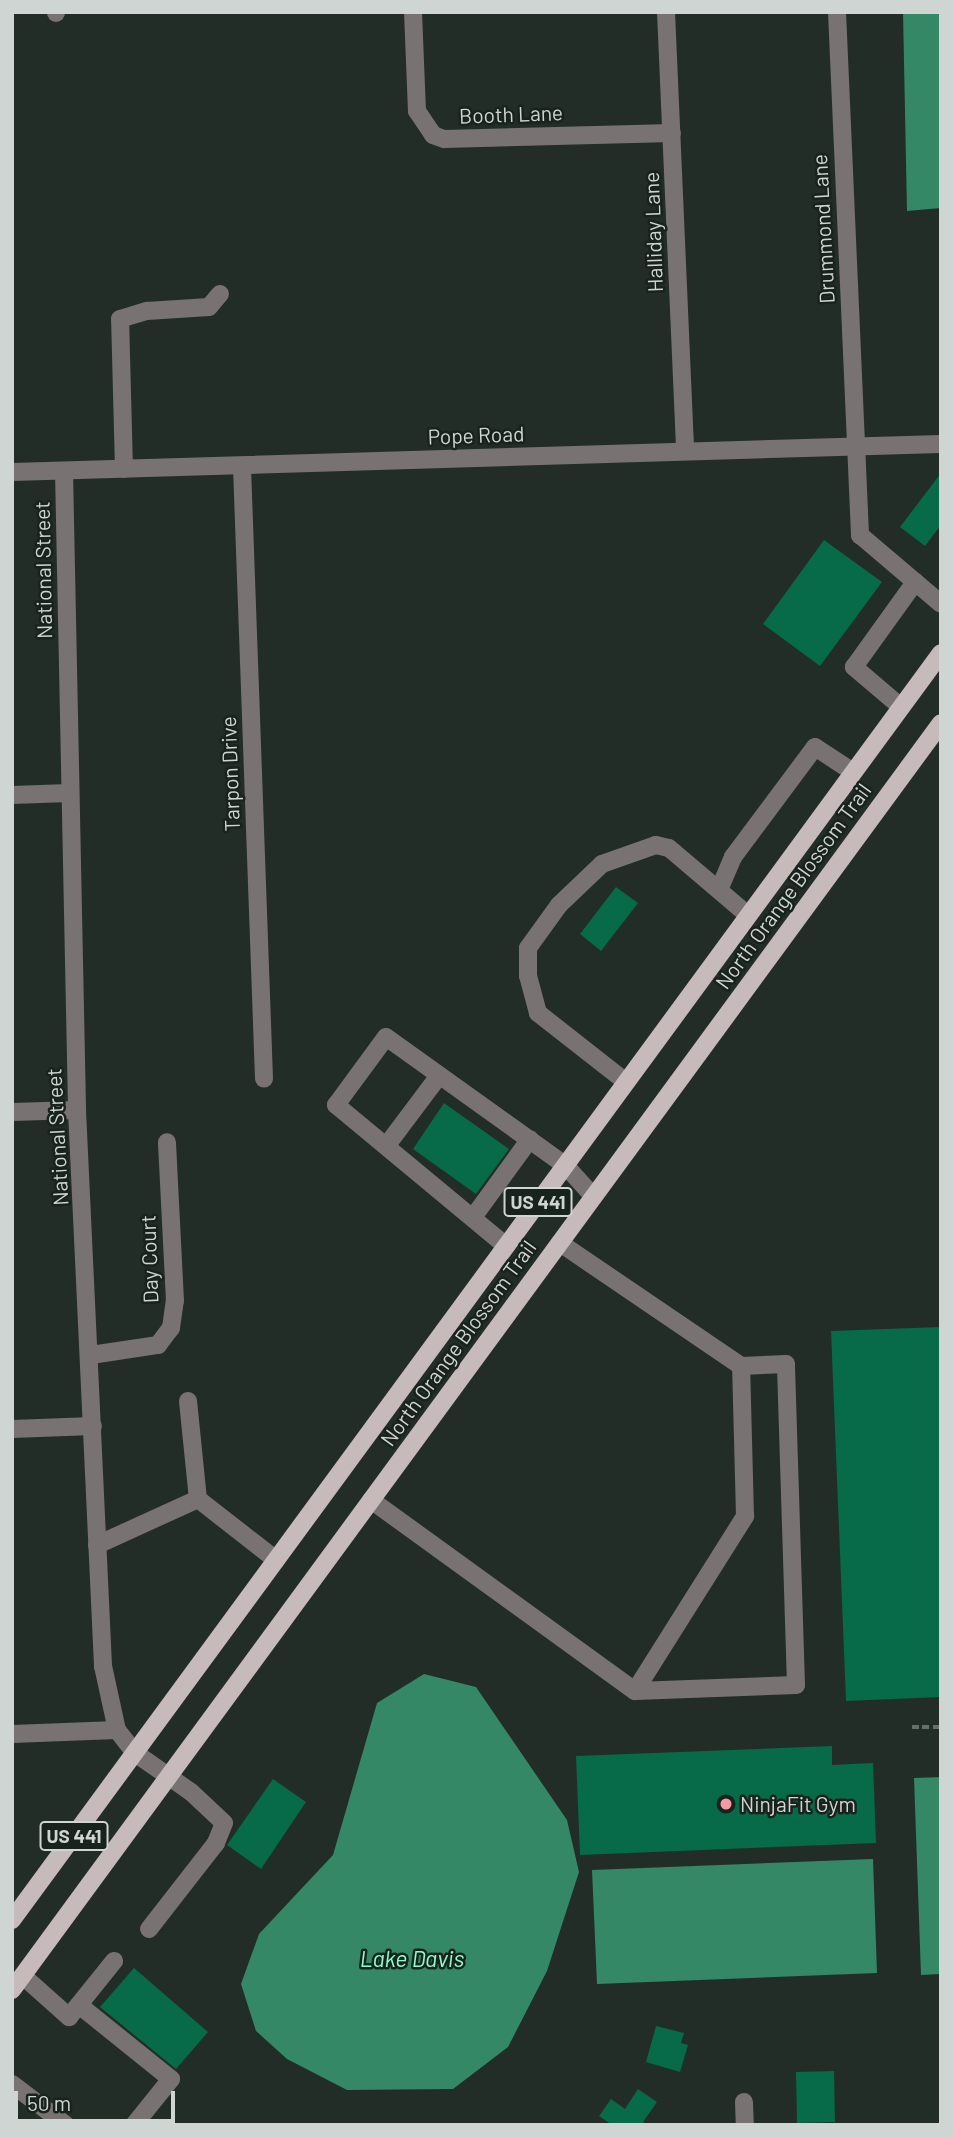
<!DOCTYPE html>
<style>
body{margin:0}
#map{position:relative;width:953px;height:2137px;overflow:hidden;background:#222d27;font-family:Barlow,sans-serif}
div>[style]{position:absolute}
.water>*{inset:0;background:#348865}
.building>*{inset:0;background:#076a48}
.path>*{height:3.5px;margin-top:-1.75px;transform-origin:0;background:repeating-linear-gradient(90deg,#666f6a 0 7px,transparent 0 10.5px)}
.minor>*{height:18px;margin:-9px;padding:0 9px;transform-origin:9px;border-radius:9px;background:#787272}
.major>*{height:18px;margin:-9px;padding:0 9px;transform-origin:9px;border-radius:9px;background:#c7baba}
.dots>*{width:19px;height:19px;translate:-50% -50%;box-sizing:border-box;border:4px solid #19231e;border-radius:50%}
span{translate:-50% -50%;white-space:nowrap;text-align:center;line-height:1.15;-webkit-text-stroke:5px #19231e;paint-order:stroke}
.shield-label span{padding:2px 5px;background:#19231e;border:2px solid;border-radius:5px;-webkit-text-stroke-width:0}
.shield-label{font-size:19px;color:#cfd5d2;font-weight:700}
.street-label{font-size:21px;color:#cfd5d2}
.poi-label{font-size:21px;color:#cfd5d2}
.left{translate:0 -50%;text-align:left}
.water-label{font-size:23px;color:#8bfec9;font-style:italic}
.frame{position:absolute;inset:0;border:14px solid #cfd5d2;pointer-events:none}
.scale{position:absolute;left:14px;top:2091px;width:161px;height:32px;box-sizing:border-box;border:4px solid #cfd5d2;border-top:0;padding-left:9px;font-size:21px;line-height:24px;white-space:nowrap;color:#cfd5d2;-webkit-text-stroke:5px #19231e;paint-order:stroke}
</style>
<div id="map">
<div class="water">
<div style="clip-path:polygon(903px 12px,941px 12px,941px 208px,907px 211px)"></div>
<div style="clip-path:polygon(424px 1674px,476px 1687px,567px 1820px,579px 1872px,547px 1971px,508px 2047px,453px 2089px,347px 2090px,287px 2059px,256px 2031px,241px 1984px,259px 1934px,333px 1855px,377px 1703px)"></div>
<div style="clip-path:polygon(941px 1777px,941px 1974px,921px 1975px,914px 1778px)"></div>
<div style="clip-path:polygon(873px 1859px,877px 1973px,597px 1984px,592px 1870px)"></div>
</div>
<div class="building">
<div style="clip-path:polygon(941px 473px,941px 525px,925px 546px,900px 527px)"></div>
<div style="clip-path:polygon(824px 540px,882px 582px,820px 666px,763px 624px)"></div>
<div style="clip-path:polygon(616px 887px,638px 903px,601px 951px,580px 934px)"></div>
<div style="clip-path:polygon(444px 1103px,509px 1149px,476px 1194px,413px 1149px)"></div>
<div style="clip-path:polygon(941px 1327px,941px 1697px,846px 1701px,831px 1331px)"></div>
<div style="clip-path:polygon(832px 1746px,832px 1765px,873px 1763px,876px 1843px,580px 1855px,576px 1756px)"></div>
<div style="clip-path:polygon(273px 1779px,306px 1802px,261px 1869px,227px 1845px)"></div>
<div style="clip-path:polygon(134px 1968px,208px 2032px,176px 2069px,100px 2007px)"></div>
<div style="clip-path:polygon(656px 2026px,684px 2033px,681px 2043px,688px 2045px,680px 2072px,646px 2062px)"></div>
<div style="clip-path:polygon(834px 2071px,835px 2122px,797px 2123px,796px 2072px)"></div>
<div style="clip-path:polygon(638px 2089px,657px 2102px,643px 2122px,648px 2125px,612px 2125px,599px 2116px,611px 2099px,625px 2109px)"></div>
</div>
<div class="path">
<div style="left:912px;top:1727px;width:29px"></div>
</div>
<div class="minor">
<div style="left:56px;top:12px;width:1px;rotate:90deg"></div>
<div style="left:413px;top:12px;width:99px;rotate:87.7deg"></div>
<div style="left:417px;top:111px;width:29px;rotate:56deg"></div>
<div style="left:433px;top:135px;width:12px;rotate:20deg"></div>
<div style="left:444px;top:139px;width:228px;rotate:-1.5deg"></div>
<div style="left:666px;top:12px;width:438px;rotate:87.5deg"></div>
<div style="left:837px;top:12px;width:524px;rotate:87.48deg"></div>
<div style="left:860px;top:535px;width:106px;rotate:40.4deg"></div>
<div style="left:242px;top:467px;width:612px;rotate:87.94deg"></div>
<div style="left:124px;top:469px;width:150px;rotate:-91.5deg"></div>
<div style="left:120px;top:319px;width:28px;rotate:-17deg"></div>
<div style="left:147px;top:311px;width:62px;rotate:-3.7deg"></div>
<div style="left:209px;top:307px;width:17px;rotate:-50deg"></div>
<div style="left:64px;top:471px;width:639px;rotate:88.83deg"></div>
<div style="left:77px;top:1110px;width:557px;rotate:87.32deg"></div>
<div style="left:103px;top:1666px;width:66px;rotate:77.7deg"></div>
<div style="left:117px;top:1730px;width:29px;rotate:52deg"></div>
<div style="left:135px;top:1753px;width:68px;rotate:34.9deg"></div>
<div style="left:191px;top:1792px;width:45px;rotate:43.2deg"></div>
<div style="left:224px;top:1823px;width:22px;rotate:112deg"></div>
<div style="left:216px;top:1843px;width:109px;rotate:127.9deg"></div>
<div style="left:12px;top:472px;width:929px;rotate:-1.73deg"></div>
<div style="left:901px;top:707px;width:62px;rotate:-139.6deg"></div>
<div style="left:854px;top:667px;width:105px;rotate:-54.3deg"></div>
<div style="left:12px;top:795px;width:57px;rotate:-2deg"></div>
<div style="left:719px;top:890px;width:36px;rotate:-67deg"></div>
<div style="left:733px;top:857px;width:137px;rotate:-53.3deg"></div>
<div style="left:815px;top:747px;width:45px;rotate:33.3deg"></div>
<div style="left:626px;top:1082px;width:112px;rotate:-141.9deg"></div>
<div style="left:538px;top:1013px;width:38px;rotate:-105deg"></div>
<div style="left:528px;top:976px;width:28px;rotate:-90deg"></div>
<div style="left:528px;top:948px;width:53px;rotate:-54.2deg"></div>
<div style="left:559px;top:905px;width:59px;rotate:-43.6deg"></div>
<div style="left:602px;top:864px;width:57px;rotate:-19.4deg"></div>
<div style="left:656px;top:845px;width:13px;rotate:13deg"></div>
<div style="left:669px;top:848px;width:104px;rotate:40.3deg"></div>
<div style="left:12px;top:1112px;width:65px;rotate:-1.8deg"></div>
<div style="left:387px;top:1145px;width:85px;rotate:-53.1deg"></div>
<div style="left:474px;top:1216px;width:95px;rotate:-54deg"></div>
<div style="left:506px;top:1246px;width:221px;rotate:-140.3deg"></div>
<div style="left:336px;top:1105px;width:84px;rotate:-53.7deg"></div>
<div style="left:386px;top:1037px;width:220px;rotate:35.6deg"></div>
<div style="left:565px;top:1165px;width:42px;rotate:47.9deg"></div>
<div style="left:91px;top:1355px;width:68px;rotate:-8.5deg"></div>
<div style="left:158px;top:1345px;width:21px;rotate:-53deg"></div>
<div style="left:171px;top:1328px;width:27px;rotate:-82deg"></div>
<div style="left:175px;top:1301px;width:159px;rotate:-92.9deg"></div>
<div style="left:188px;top:1401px;width:99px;rotate:84.2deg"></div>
<div style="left:12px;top:1429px;width:81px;rotate:-2.1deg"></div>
<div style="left:371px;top:1500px;width:326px;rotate:35.9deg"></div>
<div style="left:635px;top:1691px;width:161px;rotate:-2.1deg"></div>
<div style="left:796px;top:1685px;width:321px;rotate:-91.8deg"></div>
<div style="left:786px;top:1364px;width:45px;rotate:177.5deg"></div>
<div style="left:741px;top:1366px;width:219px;rotate:-145.8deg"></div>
<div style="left:97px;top:1545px;width:111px;rotate:-24.5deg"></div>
<div style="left:198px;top:1499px;width:99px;rotate:38deg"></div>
<div style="left:635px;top:1691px;width:207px;rotate:-57.8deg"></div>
<div style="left:745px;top:1516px;width:150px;rotate:-91.5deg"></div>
<div style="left:12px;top:1734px;width:105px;rotate:-2.2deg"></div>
<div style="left:23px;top:1976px;width:62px;rotate:41.7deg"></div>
<div style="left:69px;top:2017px;width:72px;rotate:-51.2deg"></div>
<div style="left:79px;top:2005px;width:118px;rotate:38.8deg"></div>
<div style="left:171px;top:2079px;width:59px;rotate:128.8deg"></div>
<div style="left:12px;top:2084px;width:68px;rotate:37.2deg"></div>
<div style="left:744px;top:2102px;width:23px;rotate:88deg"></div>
</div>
<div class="major">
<div style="left:12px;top:1920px;width:1571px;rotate:-53.75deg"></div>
<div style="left:12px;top:1990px;width:1571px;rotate:-53.75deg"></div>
</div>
<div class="dots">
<div style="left:726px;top:1804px;background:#f59b9f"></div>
</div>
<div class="shield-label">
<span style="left:538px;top:1202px">US 441</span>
<span style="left:74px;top:1836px">US 441</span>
</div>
<div class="street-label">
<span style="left:511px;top:114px;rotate:-2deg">Booth Lane</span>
<span style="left:823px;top:229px;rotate:-93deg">Drummond Lane</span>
<span style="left:653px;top:232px;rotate:-92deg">Halliday Lane</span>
<span style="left:476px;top:435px;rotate:-2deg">Pope Road</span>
<span style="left:43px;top:570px;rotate:-91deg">National Street</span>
<span style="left:230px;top:774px;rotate:-92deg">Tarpon Drive</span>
<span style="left:793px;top:886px;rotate:-54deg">North Orange Blossom Trail</span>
<span style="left:57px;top:1137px;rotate:-93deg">National Street</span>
<span style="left:149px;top:1259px;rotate:-92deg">Day Court</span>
<span style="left:458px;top:1343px;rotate:-54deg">North Orange Blossom Trail</span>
</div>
<div class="poi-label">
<span class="left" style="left:740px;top:1804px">NinjaFit Gym</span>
</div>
<div class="water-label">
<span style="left:412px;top:1958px">Lake Davis</span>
</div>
<div class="frame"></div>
<div class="scale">50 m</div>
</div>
